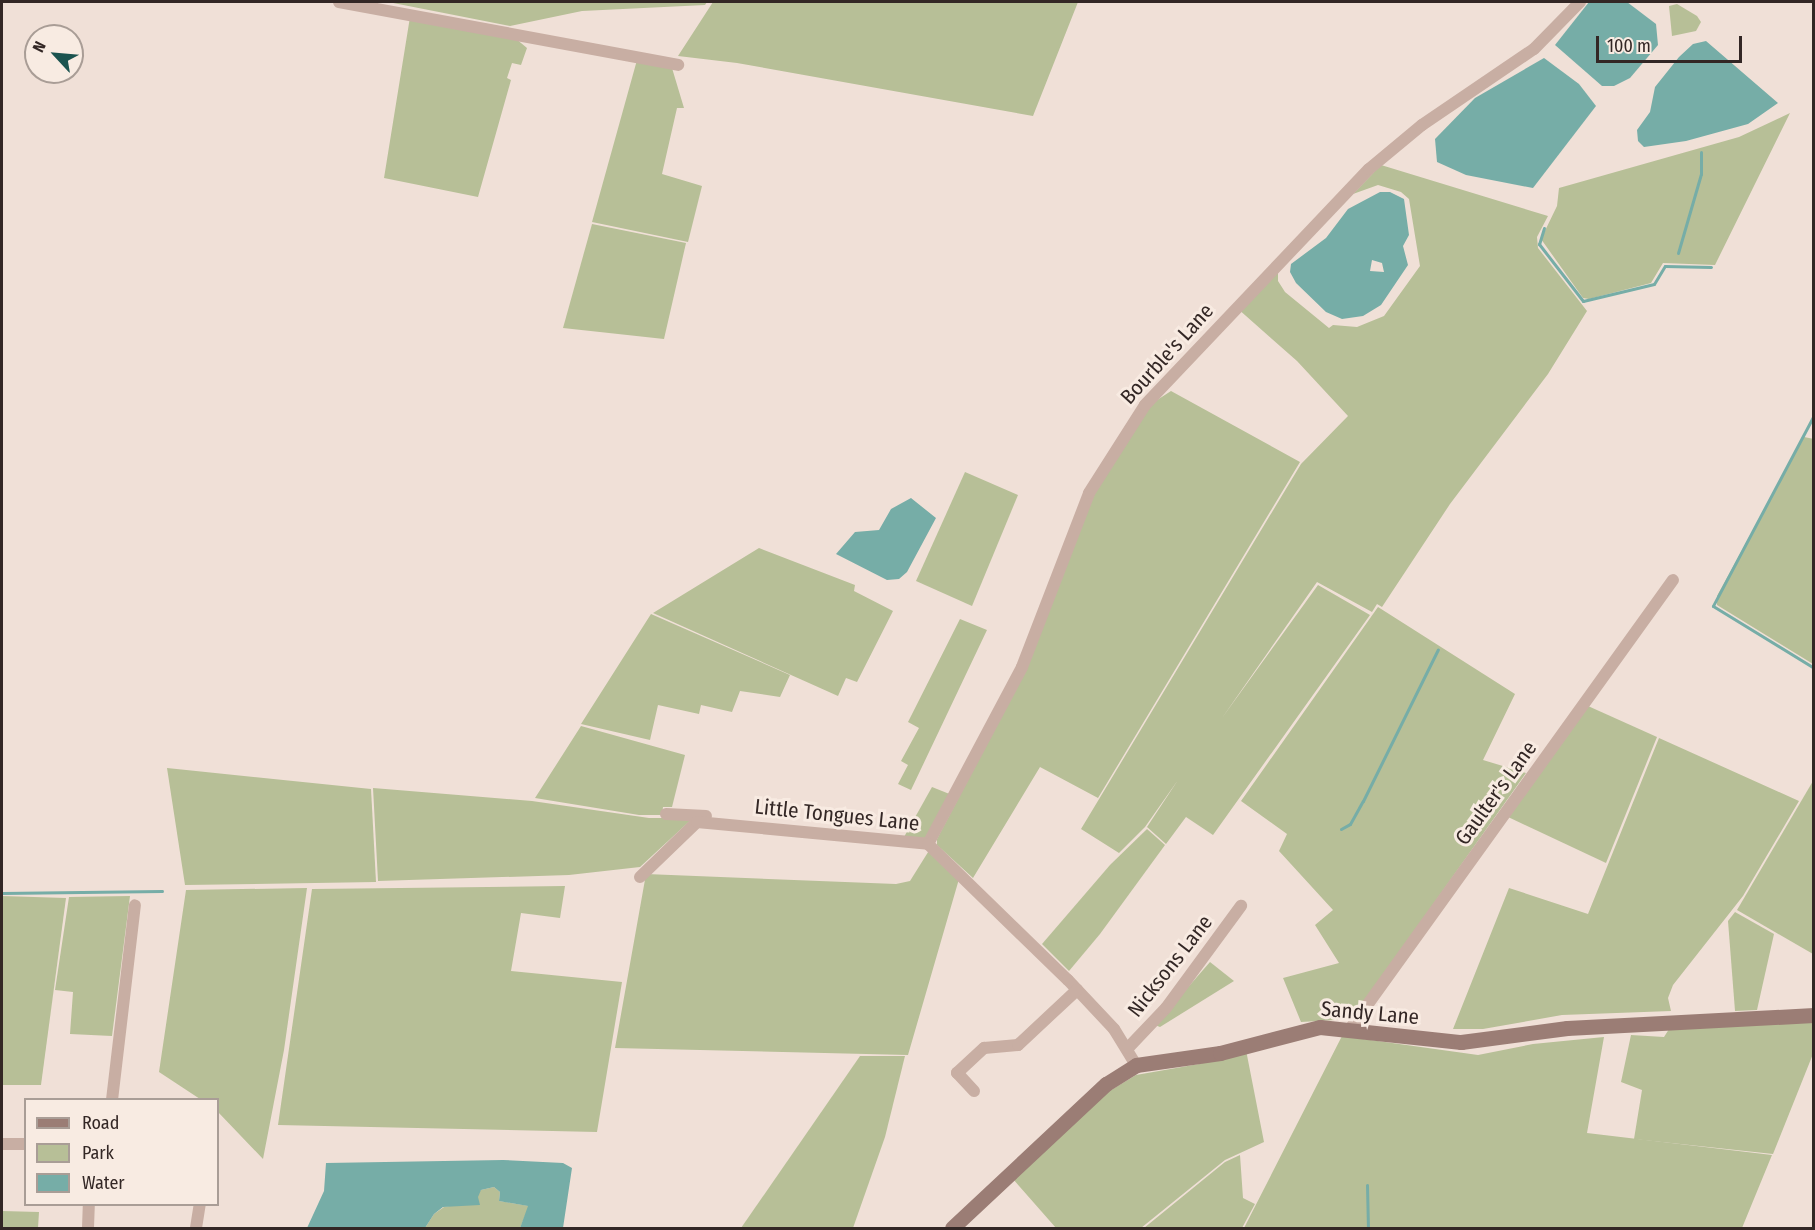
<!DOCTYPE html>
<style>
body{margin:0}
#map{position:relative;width:1815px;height:1230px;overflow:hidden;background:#f0e0d7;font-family:"Fira Sans Condensed",sans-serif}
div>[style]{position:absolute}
.green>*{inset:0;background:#b7bf97}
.water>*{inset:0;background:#76ada7}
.stream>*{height:3px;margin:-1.5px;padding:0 1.5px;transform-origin:1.5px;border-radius:1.5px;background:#76ada7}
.minor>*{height:12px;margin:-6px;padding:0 6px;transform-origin:6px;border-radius:6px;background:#c8aea3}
.secondary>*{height:15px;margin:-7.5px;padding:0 7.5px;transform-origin:7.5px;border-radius:7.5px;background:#9b7d75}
span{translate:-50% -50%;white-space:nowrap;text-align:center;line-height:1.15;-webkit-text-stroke:6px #f8ebe2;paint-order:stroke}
.street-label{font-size:21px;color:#332725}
.frame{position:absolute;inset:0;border:3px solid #332725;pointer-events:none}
.legend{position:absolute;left:24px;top:1098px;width:195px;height:108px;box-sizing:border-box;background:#f8ebe2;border:2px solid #a99d96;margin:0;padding:8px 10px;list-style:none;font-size:18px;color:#332725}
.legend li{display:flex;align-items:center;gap:12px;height:30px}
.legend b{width:30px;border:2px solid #a99d96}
.north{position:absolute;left:24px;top:24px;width:60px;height:60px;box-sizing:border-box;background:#f8ebe2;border:2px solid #a99d96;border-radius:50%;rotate:296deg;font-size:16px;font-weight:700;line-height:24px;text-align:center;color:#332725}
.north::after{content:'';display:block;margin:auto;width:21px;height:27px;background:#1b534f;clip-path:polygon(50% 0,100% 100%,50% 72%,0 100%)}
.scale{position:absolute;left:1596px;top:36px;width:146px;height:27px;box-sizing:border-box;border:3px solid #332725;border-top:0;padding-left:8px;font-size:18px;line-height:21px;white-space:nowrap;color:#332725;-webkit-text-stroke:4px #f8ebe2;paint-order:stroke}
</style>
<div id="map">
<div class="green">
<div style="clip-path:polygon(388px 2px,707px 2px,705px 5px,582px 11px,510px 26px)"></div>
<div style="clip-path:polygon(713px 2px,1078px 2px,1033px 116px,737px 63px,678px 56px)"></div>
<div style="clip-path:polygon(1677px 4px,1697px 16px,1701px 22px,1696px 31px,1672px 36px,1669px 6px)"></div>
<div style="clip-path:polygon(410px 17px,515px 38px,527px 48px,521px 65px,512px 63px,507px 78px,511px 80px,478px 197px,384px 178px)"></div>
<div style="clip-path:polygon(637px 60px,672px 68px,684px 108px,677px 108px,662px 174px,702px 186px,688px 242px,592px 222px)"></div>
<div style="clip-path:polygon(1790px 113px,1715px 265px,1663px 263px,1651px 283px,1589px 299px,1583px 298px,1541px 239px,1557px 206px,1559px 188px,1739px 137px)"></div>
<div style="clip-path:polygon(1381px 165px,1548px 216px,1537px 237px,1538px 248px,1587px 311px,1548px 374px,1450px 504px,1382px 607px,1377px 604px,1372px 612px,1317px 582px,1222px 718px,1318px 585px,1370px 615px,1213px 835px,1186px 817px,1166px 844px,1147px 827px,1178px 780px,1145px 827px,1119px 853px,1081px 829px,1301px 464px,1348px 416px,1297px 361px,1237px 308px,1278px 269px,1278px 281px,1285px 292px,1329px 328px,1333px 325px,1357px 327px,1384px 316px,1420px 266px,1409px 199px,1401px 192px,1378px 185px,1353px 194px)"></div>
<div style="clip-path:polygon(592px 224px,686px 243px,664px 339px,563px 328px)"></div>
<div style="clip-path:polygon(1171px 391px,1300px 462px,1098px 798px,1040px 767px,973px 878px,937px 845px,937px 839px,990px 738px,1087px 502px,1151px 404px)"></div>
<div style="clip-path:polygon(1804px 437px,1814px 439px,1813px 664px,1717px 605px,1717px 596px)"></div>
<div style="clip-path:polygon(965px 472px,1018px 495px,972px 606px,916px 581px)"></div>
<div style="clip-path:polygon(759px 548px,855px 585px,854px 591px,893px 611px,857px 682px,846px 678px,838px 696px,653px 613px)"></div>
<div style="clip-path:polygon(1378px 607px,1515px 694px,1483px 760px,1526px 773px,1352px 1019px,1301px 1022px,1283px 978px,1339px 963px,1315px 925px,1333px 910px,1279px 851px,1287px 834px,1241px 801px)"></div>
<div style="clip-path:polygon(651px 614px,790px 675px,780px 697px,740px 691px,732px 712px,701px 705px,699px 714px,658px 705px,650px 740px,581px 724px)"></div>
<div style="clip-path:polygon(960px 619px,987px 630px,911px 790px,898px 784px,908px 765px,901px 761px,919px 728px,908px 722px)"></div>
<div style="clip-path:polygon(1588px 706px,1657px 737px,1606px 863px,1506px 816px)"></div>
<div style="clip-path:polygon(581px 726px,685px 755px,672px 807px,663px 807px,662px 815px,639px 815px,535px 798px)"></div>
<div style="clip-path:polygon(1659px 738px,1799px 801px,1743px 896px,1673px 985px,1668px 998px,1671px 1011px,1562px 1015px,1483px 1029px,1453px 1029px,1509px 888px,1588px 914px)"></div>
<div style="clip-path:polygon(167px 768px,371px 789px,376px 882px,185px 885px)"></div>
<div style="clip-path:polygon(1813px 781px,1813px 954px,1737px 910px)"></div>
<div style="clip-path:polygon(932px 787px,952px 795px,929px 836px,923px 840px,904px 837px)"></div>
<div style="clip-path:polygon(373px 788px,532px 801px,649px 818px,693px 818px,640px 867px,569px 875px,378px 881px)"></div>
<div style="clip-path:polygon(1147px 829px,1165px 845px,1100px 934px,1069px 971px,1042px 944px,1110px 865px)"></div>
<div style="clip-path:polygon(930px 849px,959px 879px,908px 1055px,615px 1048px,646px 874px,896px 884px,910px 881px)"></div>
<div style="clip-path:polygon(565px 886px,560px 918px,521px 913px,511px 971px,622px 982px,597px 1132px,278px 1125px,312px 889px)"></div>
<div style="clip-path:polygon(307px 888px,284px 1050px,263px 1159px,218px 1112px,218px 1100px,200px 1099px,159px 1072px,186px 890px)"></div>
<div style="clip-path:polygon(2px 896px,66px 898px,41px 1085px,2px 1085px)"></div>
<div style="clip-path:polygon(130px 896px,112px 1036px,70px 1034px,73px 992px,55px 990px,69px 897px)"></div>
<div style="clip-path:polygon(1735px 912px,1774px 934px,1757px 1010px,1735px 1011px,1728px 921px)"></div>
<div style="clip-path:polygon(1210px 962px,1234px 981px,1160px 1027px,1155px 1025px)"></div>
<div style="clip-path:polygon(1813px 1022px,1813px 1054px,1773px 1154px,1634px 1139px,1642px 1090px,1621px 1082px,1631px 1035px,1664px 1037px,1671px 1026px)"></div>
<div style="clip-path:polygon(1342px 1036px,1478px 1055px,1533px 1044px,1604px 1037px,1587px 1133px,1772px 1155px,1742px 1228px,1244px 1228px)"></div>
<div style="clip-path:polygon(1246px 1050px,1264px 1142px,1225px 1160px,1141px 1228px,1056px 1228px,1013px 1179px,1108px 1092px,1136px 1075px,1199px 1064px)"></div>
<div style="clip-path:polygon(860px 1056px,905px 1056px,885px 1137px,853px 1228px,741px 1228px)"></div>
<div style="clip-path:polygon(1240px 1155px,1243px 1198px,1255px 1204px,1242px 1228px,1144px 1228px,1225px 1162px)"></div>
<div style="clip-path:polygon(494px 1187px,500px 1192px,499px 1201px,529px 1206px,520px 1228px,425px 1228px,434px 1214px,444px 1207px,468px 1203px,481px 1190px)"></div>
<div style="clip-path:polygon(2px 1211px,39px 1212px,38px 1228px,2px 1228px)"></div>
</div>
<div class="water">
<div style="clip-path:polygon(1589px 2px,1627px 2px,1656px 24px,1658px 45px,1630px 78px,1614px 86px,1602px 86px,1555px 45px)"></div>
<div style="clip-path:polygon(1706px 41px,1778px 103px,1748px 124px,1686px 141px,1644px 147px,1638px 141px,1637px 130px,1650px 112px,1655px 87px,1679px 57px,1693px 44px)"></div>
<div style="clip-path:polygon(1544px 58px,1579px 84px,1596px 106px,1533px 188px,1466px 175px,1437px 162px,1435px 139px,1475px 98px)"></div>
<div style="clip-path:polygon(evenodd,1380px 192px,1390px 192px,1404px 199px,1409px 235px,1403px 246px,1408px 265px,1381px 305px,1363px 316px,1342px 319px,1326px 312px,1296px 283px,1290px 272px,1291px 264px,1326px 238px,1348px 209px,1380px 192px,1372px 260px,1382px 263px,1384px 272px,1370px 271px,1372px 260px)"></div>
<div style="clip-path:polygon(911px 498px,936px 518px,907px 572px,899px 579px,887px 580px,836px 554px,855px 532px,879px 530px,891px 509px)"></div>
<div style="clip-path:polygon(503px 1160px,563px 1163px,572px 1168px,563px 1228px,520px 1228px,528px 1206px,499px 1201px,500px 1192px,494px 1187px,481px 1190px,478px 1197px,480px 1205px,443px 1207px,434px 1214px,425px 1228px,307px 1228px,324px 1191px,326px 1163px)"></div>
</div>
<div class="stream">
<div style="left:1544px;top:228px;width:17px;rotate:107deg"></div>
<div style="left:1539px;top:244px;width:72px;rotate:52.3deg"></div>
<div style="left:1583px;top:301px;width:73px;rotate:-13.5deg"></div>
<div style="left:1654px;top:284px;width:21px;rotate:-59deg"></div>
<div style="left:1665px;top:266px;width:46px;rotate:1.2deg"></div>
<div style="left:1678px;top:253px;width:82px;rotate:-73.8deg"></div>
<div style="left:1701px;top:174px;width:22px;rotate:-90deg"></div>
<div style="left:1814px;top:415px;width:216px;rotate:117.9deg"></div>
<div style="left:1713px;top:606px;width:119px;rotate:31.5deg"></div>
<div style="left:1341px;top:829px;width:10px;rotate:-29deg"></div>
<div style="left:1350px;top:824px;width:26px;rotate:-61deg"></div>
<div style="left:1363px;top:801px;width:169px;rotate:-63.7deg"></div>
<div style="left:2px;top:893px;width:160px;rotate:-0.7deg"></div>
<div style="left:1367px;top:1185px;width:43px;rotate:88.7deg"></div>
</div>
<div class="minor">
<div style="left:339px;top:2px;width:345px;rotate:10.5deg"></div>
<div style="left:666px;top:814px;width:40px;rotate:2.9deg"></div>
<div style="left:928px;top:844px;width:200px;rotate:-62deg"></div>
<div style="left:1022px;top:667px;width:186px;rotate:-68.9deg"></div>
<div style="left:1089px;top:493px;width:104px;rotate:-57.5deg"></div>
<div style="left:1145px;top:405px;width:325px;rotate:-46.5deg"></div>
<div style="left:1369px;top:169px;width:69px;rotate:-39.7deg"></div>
<div style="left:1422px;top:125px;width:135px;rotate:-34.2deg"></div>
<div style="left:1534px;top:49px;width:66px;rotate:-45.6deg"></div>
<div style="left:640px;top:877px;width:79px;rotate:-44deg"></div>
<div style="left:697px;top:822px;width:232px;rotate:5.4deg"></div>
<div style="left:928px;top:844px;width:195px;rotate:44.2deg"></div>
<div style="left:1068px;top:980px;width:67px;rotate:46.8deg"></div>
<div style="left:1114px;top:1029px;width:42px;rotate:58.6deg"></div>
<div style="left:1350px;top:1029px;width:553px;rotate:-54.27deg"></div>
<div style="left:1128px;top:1048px;width:55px;rotate:-46.5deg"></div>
<div style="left:1166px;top:1008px;width:127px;rotate:-53.7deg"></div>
<div style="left:974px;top:1091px;width:25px;rotate:-133deg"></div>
<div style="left:957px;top:1073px;width:37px;rotate:-43deg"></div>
<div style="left:984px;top:1048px;width:34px;rotate:-5deg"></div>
<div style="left:1018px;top:1045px;width:81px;rotate:-43deg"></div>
<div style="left:112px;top:1100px;width:196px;rotate:-83.3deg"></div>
<div style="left:2px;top:1144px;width:24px"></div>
<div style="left:88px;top:1228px;width:24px;rotate:-88deg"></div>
<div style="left:196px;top:1228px;width:24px;rotate:-81deg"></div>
</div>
<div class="secondary">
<div style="left:952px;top:1228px;width:211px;rotate:-43.1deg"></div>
<div style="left:1106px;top:1084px;width:36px;rotate:-32deg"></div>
<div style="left:1136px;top:1065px;width:85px;rotate:-8.1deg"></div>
<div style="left:1220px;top:1053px;width:103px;rotate:-14.6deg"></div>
<div style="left:1320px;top:1027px;width:142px;rotate:6.1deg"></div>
<div style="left:1461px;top:1042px;width:107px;rotate:-7.5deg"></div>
<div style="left:1567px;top:1028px;width:247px;rotate:-3deg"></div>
</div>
<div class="street-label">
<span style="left:1167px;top:354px;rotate:-48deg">Bourble's Lane</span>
<span style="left:1496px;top:793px;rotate:-54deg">Gaulter's Lane</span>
<span style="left:837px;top:815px;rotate:6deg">Little Tongues Lane</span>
<span style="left:1170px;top:966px;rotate:-52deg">Nicksons Lane</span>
<span style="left:1370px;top:1013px;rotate:5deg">Sandy Lane</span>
</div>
<div class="frame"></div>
<ul class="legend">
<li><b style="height:8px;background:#9b7d75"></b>Road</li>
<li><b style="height:16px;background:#b7bf97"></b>Park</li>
<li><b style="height:16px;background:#76ada7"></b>Water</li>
</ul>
<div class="north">N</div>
<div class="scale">100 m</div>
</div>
